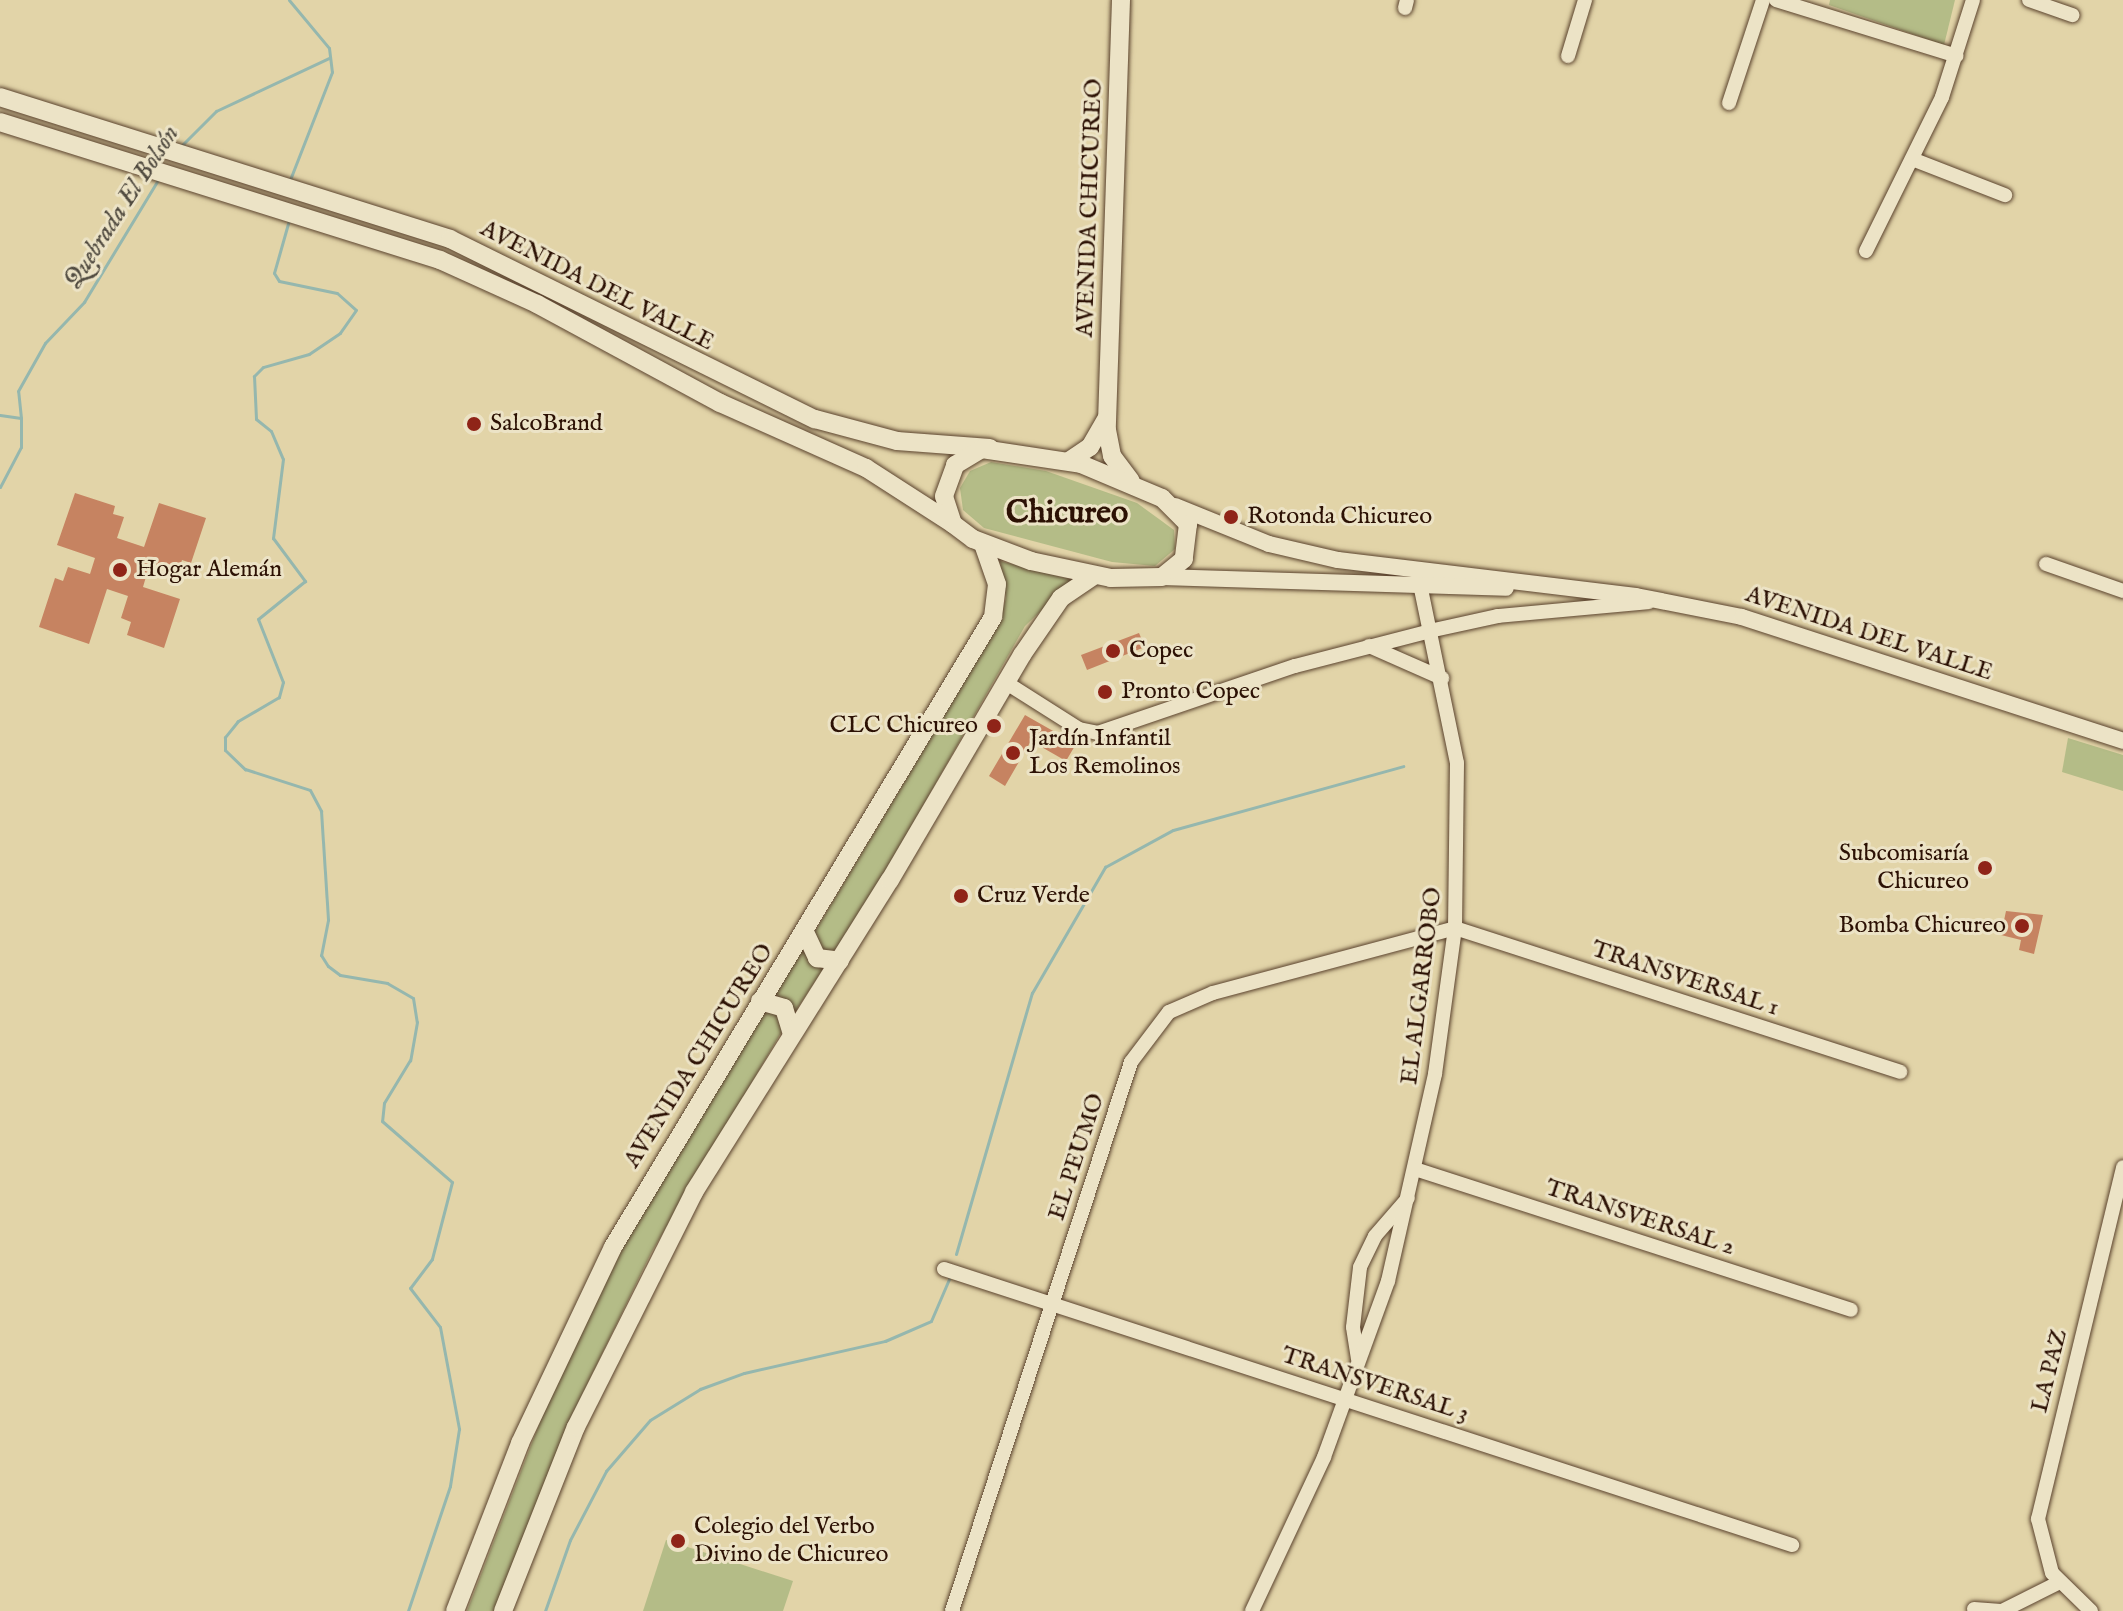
<!DOCTYPE html>
<meta charset="utf-8">
<style>
body{margin:0}
#map{position:relative;width:2123px;height:1611px;overflow:hidden;background:#e2d4a8;font-family:"IM FELL English",serif}
div>[style]{position:absolute}
.green>*{inset:0;background:#b4bc87}
.stream>*{height:3px;margin:-1.5px;padding:0 1.5px;transform-origin:1.5px;border-radius:1.5px;background:#95b7ae}
.building>*{inset:0;background:#c68361}
.roads{filter:drop-shadow(0 0 2px #5a422d) drop-shadow(0 0 2px #5a422d)}
.minor>*{height:14px;margin:-7px;padding:0 7px;transform-origin:7px;border-radius:7px;background:#ece3c6}
.tertiary>*{height:16px;margin:-8px;padding:0 8px;transform-origin:8px;border-radius:8px;background:#ece3c6}
.secondary>*{height:18px;margin:-9px;padding:0 9px;transform-origin:9px;border-radius:9px;background:#ece3c6}
.dots>*{width:22px;height:22px;translate:-50% -50%;box-sizing:border-box;border:4px solid #ece3c6;border-radius:50%}
span{translate:-50% -50%;white-space:nowrap;text-align:center;line-height:1.15;-webkit-text-stroke:6px #ece3c6;paint-order:stroke}
.street-label{font-size:24px;color:#2c1104}
.poi-label{font-size:24px;color:#2c1104}
.left{translate:0 -50%;text-align:left}
.right{translate:-100% -50%;text-align:right}
.water-label{font-size:26px;color:#514b40;font-style:italic}
.district-label{font-size:32px;color:#2c1104;font-weight:700}
</style>
<div id="map">
<div class="green">
<div style="clip-path:polygon(1830px 0,1955px 0,1944px 45px,1829px 5px)"></div>
<div style="clip-path:polygon(991px 462px,1046px 471px,1137px 503px,1174px 530px,1175px 549px,1155px 566px,1112px 562px,984px 528px,963px 510px,960px 488px,970px 471px)"></div>
<div style="clip-path:polygon(1000px 561px,1073px 580px,1025px 626px,878px 885px,832px 955px,822px 954px,811px 938px,998px 626px,1006px 598px)"></div>
<div style="clip-path:polygon(2068px 738px,2123px 755px,2123px 791px,2062px 772px)"></div>
<div style="clip-path:polygon(803px 949px,813px 964px,825px 966px,795px 1012px,772px 997px)"></div>
<div style="clip-path:polygon(774px 1007px,785px 1026px,651px 1253px,565px 1430px,497px 1611px,467px 1611px,552px 1391px,624px 1246px,764px 1010px)"></div>
<div style="clip-path:polygon(666px 1540px,793px 1581px,783px 1611px,643px 1611px)"></div>
</div>
<div class="stream">
<div style="left:289px;top:0;width:62px;rotate:50.2deg"></div>
<div style="left:329px;top:48px;width:24px;rotate:83deg"></div>
<div style="left:332px;top:72px;width:116px;rotate:111.3deg"></div>
<div style="left:180px;top:147px;width:51px;rotate:-45deg"></div>
<div style="left:216px;top:111px;width:125px;rotate:-25.1deg"></div>
<div style="left:289px;top:220px;width:55px;rotate:105.8deg"></div>
<div style="left:274px;top:273px;width:9px;rotate:58deg"></div>
<div style="left:279px;top:281px;width:59px;rotate:11.7deg"></div>
<div style="left:337px;top:293px;width:25px;rotate:42deg"></div>
<div style="left:356px;top:310px;width:28px;rotate:125deg"></div>
<div style="left:340px;top:333px;width:37px;rotate:146deg"></div>
<div style="left:309px;top:354px;width:48px;rotate:164.2deg"></div>
<div style="left:263px;top:367px;width:13px;rotate:135deg"></div>
<div style="left:254px;top:376px;width:43px;rotate:87.3deg"></div>
<div style="left:256px;top:419px;width:19px;rotate:39deg"></div>
<div style="left:271px;top:431px;width:30px;rotate:67deg"></div>
<div style="left:283px;top:459px;width:80px;rotate:97.2deg"></div>
<div style="left:273px;top:538px;width:54px;rotate:53.3deg"></div>
<div style="left:305px;top:581px;width:60px;rotate:141deg"></div>
<div style="left:258px;top:619px;width:68px;rotate:68.4deg"></div>
<div style="left:283px;top:682px;width:16px;rotate:105deg"></div>
<div style="left:279px;top:697px;width:48px;rotate:149.7deg"></div>
<div style="left:238px;top:721px;width:21px;rotate:129deg"></div>
<div style="left:225px;top:737px;width:13px;rotate:90deg"></div>
<div style="left:225px;top:750px;width:28px;rotate:44deg"></div>
<div style="left:245px;top:769px;width:68px;rotate:17.9deg"></div>
<div style="left:310px;top:790px;width:24px;rotate:62deg"></div>
<div style="left:321px;top:811px;width:109px;rotate:86.3deg"></div>
<div style="left:328px;top:920px;width:36px;rotate:101deg"></div>
<div style="left:321px;top:955px;width:13px;rotate:58deg"></div>
<div style="left:328px;top:966px;width:15px;rotate:37deg"></div>
<div style="left:340px;top:975px;width:48px;rotate:9.7deg"></div>
<div style="left:387px;top:983px;width:30px;rotate:30deg"></div>
<div style="left:413px;top:998px;width:24px;rotate:81deg"></div>
<div style="left:417px;top:1022px;width:39px;rotate:100deg"></div>
<div style="left:410px;top:1060px;width:50px;rotate:121.2deg"></div>
<div style="left:384px;top:1103px;width:18px;rotate:96deg"></div>
<div style="left:382px;top:1121px;width:93px;rotate:41.1deg"></div>
<div style="left:452px;top:1182px;width:80px;rotate:104.6deg"></div>
<div style="left:432px;top:1259px;width:36px;rotate:127deg"></div>
<div style="left:410px;top:1288px;width:49px;rotate:52.4deg"></div>
<div style="left:440px;top:1327px;width:104px;rotate:79.4deg"></div>
<div style="left:459px;top:1429px;width:58px;rotate:99deg"></div>
<div style="left:450px;top:1486px;width:132px;rotate:108.6deg"></div>
<div style="left:0;top:415px;width:21px;rotate:8deg"></div>
<div style="left:21px;top:418px;width:27px;rotate:-96deg"></div>
<div style="left:18px;top:391px;width:55px;rotate:-60.6deg"></div>
<div style="left:45px;top:343px;width:57px;rotate:-46.4deg"></div>
<div style="left:84px;top:302px;width:143px;rotate:-58.8deg"></div>
<div style="left:0;top:487px;width:45px;rotate:-62.3deg"></div>
<div style="left:21px;top:447px;width:29px;rotate:-90deg"></div>
<div style="left:956px;top:1254px;width:272px;rotate:-73.8deg"></div>
<div style="left:1032px;top:993px;width:146px;rotate:-59.9deg"></div>
<div style="left:1105px;top:867px;width:77px;rotate:-28.6deg"></div>
<div style="left:1173px;top:830px;width:239px;rotate:-15.5deg"></div>
<div style="left:545px;top:1611px;width:75px;rotate:-70.6deg"></div>
<div style="left:570px;top:1540px;width:78px;rotate:-62.4deg"></div>
<div style="left:606px;top:1471px;width:67px;rotate:-49.2deg"></div>
<div style="left:650px;top:1420px;width:59px;rotate:-31.8deg"></div>
<div style="left:700px;top:1389px;width:47px;rotate:-20deg"></div>
<div style="left:744px;top:1373px;width:145px;rotate:-12.8deg"></div>
<div style="left:885px;top:1341px;width:50px;rotate:-23.5deg"></div>
<div style="left:931px;top:1321px;width:46px;rotate:-66.8deg"></div>
</div>
<div class="building">
<div style="clip-path:polygon(75px 493px,115px 506px,113px 514px,124px 517px,117px 538px,144px 547px,159px 503px,206px 518px,191px 563px,182px 560px,178px 572px,150px 563px,143px 587px,180px 599px,164px 648px,127px 635px,131px 622px,121px 618px,128px 596px,107px 589px,89px 644px,39px 627px,55px 578px,63px 581px,68px 567px,90px 574px,95px 558px,57px 545px)"></div>
<div style="clip-path:polygon(1139px 633px,1145px 647px,1087px 670px,1081px 655px)"></div>
<div style="clip-path:polygon(1025px 715px,1076px 744px,1066px 761px,1031px 741px,1005px 786px,989px 776px)"></div>
<div style="clip-path:polygon(2006px 911px,2043px 915px,2034px 954px,2019px 950px,2021px 940px,2001px 935px)"></div>
</div>
<div class="roads">
<div class="minor">
<div style="left:1776px;top:0;width:189px;rotate:17.2deg"></div>
<div style="left:2029px;top:0;width:46px;rotate:19.2deg"></div>
<div style="left:1405px;top:8px;width:8px;rotate:-76deg"></div>
<div style="left:1568px;top:56px;width:59px;rotate:-73.1deg"></div>
<div style="left:1729px;top:103px;width:108px;rotate:-71.7deg"></div>
<div style="left:1912px;top:159px;width:100px;rotate:21.2deg"></div>
<div style="left:1866px;top:251px;width:172px;rotate:-63.7deg"></div>
<div style="left:1942px;top:97px;width:102px;rotate:-72.3deg"></div>
<div style="left:2046px;top:564px;width:82px;rotate:19.3deg"></div>
<div style="left:1369px;top:646px;width:80px;rotate:23.7deg"></div>
<div style="left:1005px;top:682px;width:88px;rotate:32.4deg"></div>
<div style="left:1079px;top:729px;width:19px;rotate:12deg"></div>
<div style="left:1098px;top:733px;width:208px;rotate:-18.8deg"></div>
<div style="left:1295px;top:666px;width:144px;rotate:-14.5deg"></div>
<div style="left:1434px;top:630px;width:66px;rotate:-12.3deg"></div>
<div style="left:1498px;top:616px;width:151px;rotate:-5.3deg"></div>
<div style="left:1415px;top:1169px;width:458px;rotate:17.9deg"></div>
<div style="left:944px;top:1269px;width:892px;rotate:18.03deg"></div>
<div style="left:1358px;top:1359px;width:32px;rotate:-99deg"></div>
<div style="left:1353px;top:1327px;width:60px;rotate:-83.3deg"></div>
<div style="left:1360px;top:1267px;width:34px;rotate:-64deg"></div>
<div style="left:1375px;top:1236px;width:50px;rotate:-49deg"></div>
<div style="left:1974px;top:1609px;width:27px;rotate:4deg"></div>
<div style="left:952px;top:1611px;width:577px;rotate:-71.94deg"></div>
<div style="left:1131px;top:1062px;width:63px;rotate:-52.8deg"></div>
<div style="left:1169px;top:1012px;width:48px;rotate:-23.4deg"></div>
<div style="left:1213px;top:993px;width:251px;rotate:-15deg"></div>
<div style="left:1455px;top:928px;width:468px;rotate:17.9deg"></div>
<div style="left:1252px;top:1611px;width:170px;rotate:-64.9deg"></div>
<div style="left:1324px;top:1457px;width:187px;rotate:-70deg"></div>
<div style="left:1388px;top:1281px;width:212px;rotate:-77.2deg"></div>
<div style="left:1435px;top:1074px;width:147px;rotate:-82.2deg"></div>
<div style="left:1455px;top:928px;width:165px;rotate:-89.3deg"></div>
<div style="left:1457px;top:763px;width:178px;rotate:-101.7deg"></div>
<div style="left:2002px;top:1611px;width:63px;rotate:-26.6deg"></div>
<div style="left:2091px;top:1611px;width:54px;rotate:-135.7deg"></div>
<div style="left:2052px;top:1573px;width:56px;rotate:-104.5deg"></div>
<div style="left:2038px;top:1519px;width:362px;rotate:-76.4deg"></div>
</div>
<div class="tertiary">
<div style="left:1175px;top:506px;width:101px;rotate:22deg"></div>
<div style="left:1269px;top:544px;width:71px;rotate:13.1deg"></div>
<div style="left:1338px;top:560px;width:300px;rotate:6.9deg"></div>
<div style="left:1636px;top:596px;width:108px;rotate:11.2deg"></div>
<div style="left:1742px;top:617px;width:401px;rotate:18deg"></div>
<div style="left:1162px;top:577px;width:344px;rotate:1.8deg"></div>
</div>
<div class="secondary">
<div style="left:1121px;top:0;width:430px;rotate:91.9deg"></div>
<div style="left:1107px;top:430px;width:26px;rotate:79deg"></div>
<div style="left:1112px;top:456px;width:31px;rotate:53deg"></div>
<div style="left:0;top:97px;width:472px;rotate:17.5deg"></div>
<div style="left:450px;top:239px;width:407px;rotate:26.3deg"></div>
<div style="left:815px;top:419px;width:85px;rotate:15deg"></div>
<div style="left:897px;top:441px;width:93px;rotate:4.3deg"></div>
<div style="left:0;top:122px;width:461px;rotate:17.4deg"></div>
<div style="left:440px;top:260px;width:107px;rotate:24.4deg"></div>
<div style="left:537px;top:304px;width:208px;rotate:28.4deg"></div>
<div style="left:720px;top:403px;width:160px;rotate:24deg"></div>
<div style="left:866px;top:468px;width:103px;rotate:32.8deg"></div>
<div style="left:982px;top:449px;width:100px;rotate:8.6deg"></div>
<div style="left:1081px;top:464px;width:88px;rotate:22.8deg"></div>
<div style="left:1162px;top:498px;width:37px;rotate:45deg"></div>
<div style="left:1188px;top:524px;width:35px;rotate:97deg"></div>
<div style="left:1184px;top:559px;width:28px;rotate:141deg"></div>
<div style="left:1162px;top:577px;width:51px;rotate:178.9deg"></div>
<div style="left:1111px;top:578px;width:82px;rotate:-168deg"></div>
<div style="left:1031px;top:561px;width:62px;rotate:-159.2deg"></div>
<div style="left:973px;top:539px;width:25px;rotate:-143deg"></div>
<div style="left:953px;top:524px;width:29px;rotate:-108deg"></div>
<div style="left:944px;top:496px;width:33px;rotate:-70deg"></div>
<div style="left:955px;top:465px;width:31px;rotate:-31deg"></div>
<div style="left:1069px;top:461px;width:25px;rotate:-34deg"></div>
<div style="left:1090px;top:447px;width:32px;rotate:-60deg"></div>
<div style="left:805px;top:932px;width:29px;rotate:65deg"></div>
<div style="left:817px;top:958px;width:23px;rotate:7deg"></div>
<div style="left:760px;top:1001px;width:25px;rotate:16deg"></div>
<div style="left:784px;top:1008px;width:27px;rotate:73deg"></div>
<div style="left:455px;top:1611px;width:180px;rotate:-68.8deg"></div>
<div style="left:520px;top:1443px;width:217px;rotate:-64.6deg"></div>
<div style="left:613px;top:1247px;width:736px;rotate:-58.9deg"></div>
<div style="left:993px;top:617px;width:33px;rotate:-83deg"></div>
<div style="left:997px;top:584px;width:42px;rotate:-109.3deg"></div>
<div style="left:503px;top:1611px;width:198px;rotate:-68.4deg"></div>
<div style="left:576px;top:1427px;width:263px;rotate:-63.3deg"></div>
<div style="left:694px;top:1192px;width:368px;rotate:-57.9deg"></div>
<div style="left:890px;top:880px;width:261px;rotate:-59.6deg"></div>
<div style="left:1022px;top:655px;width:69px;rotate:-55.6deg"></div>
<div style="left:1061px;top:598px;width:40px;rotate:-34deg"></div>
</div>
</div>
<div class="dots">
<div style="left:474px;top:424px;background:#8f2418"></div>
<div style="left:1231px;top:517px;background:#8f2418"></div>
<div style="left:120px;top:570px;background:#8f2418"></div>
<div style="left:1113px;top:651px;background:#8f2418"></div>
<div style="left:1105px;top:692px;background:#8f2418"></div>
<div style="left:994px;top:726px;background:#8f2418"></div>
<div style="left:1013px;top:753px;background:#8f2418"></div>
<div style="left:1985px;top:868px;background:#8f2418"></div>
<div style="left:961px;top:896px;background:#8f2418"></div>
<div style="left:2022px;top:926px;background:#8f2418"></div>
<div style="left:678px;top:1541px;background:#8f2418"></div>
</div>
<div class="street-label">
<span style="left:1090px;top:208px;rotate:-88deg">AVENIDA CHICUREO</span>
<span style="left:597px;top:286px;rotate:27deg">AVENIDA DEL VALLE</span>
<span style="left:1869px;top:634px;rotate:18deg">AVENIDA DEL VALLE</span>
<span style="left:1685px;top:979px;rotate:18deg">TRANSVERSAL 1</span>
<span style="left:1422px;top:986px;rotate:-83deg">EL ALGARROBO</span>
<span style="left:699px;top:1056px;rotate:-58deg">AVENIDA CHICUREO</span>
<span style="left:1077px;top:1157px;rotate:-72deg">EL PEUMO</span>
<span style="left:1640px;top:1218px;rotate:18deg">TRANSVERSAL 2</span>
<span style="left:2050px;top:1371px;rotate:-76deg">LA PAZ</span>
<span style="left:1375px;top:1385px;rotate:18deg">TRANSVERSAL 3</span>
</div>
<div class="poi-label">
<span class="left" style="left:490px;top:424px">SalcoBrand</span>
<span class="left" style="left:1247px;top:517px">Rotonda Chicureo</span>
<span class="left" style="left:136px;top:570px">Hogar Alemán</span>
<span class="left" style="left:1129px;top:651px">Copec</span>
<span class="left" style="left:1121px;top:692px">Pronto Copec</span>
<span class="right" style="left:978px;top:726px">CLC Chicureo</span>
<span class="left" style="left:1029px;top:753px">Jardín Infantil<br>Los Remolinos</span>
<span class="right" style="left:1969px;top:868px">Subcomisaría<br>Chicureo</span>
<span class="left" style="left:977px;top:896px">Cruz Verde</span>
<span class="right" style="left:2006px;top:926px">Bomba Chicureo</span>
<span class="left" style="left:694px;top:1541px">Colegio del Verbo<br>Divino de Chicureo</span>
</div>
<div class="water-label">
<span style="left:122px;top:207px;rotate:-57deg">Quebrada El Bolsón</span>
</div>
<div class="district-label">
<span style="left:1067px;top:514px">Chicureo</span>
</div>
</div>
